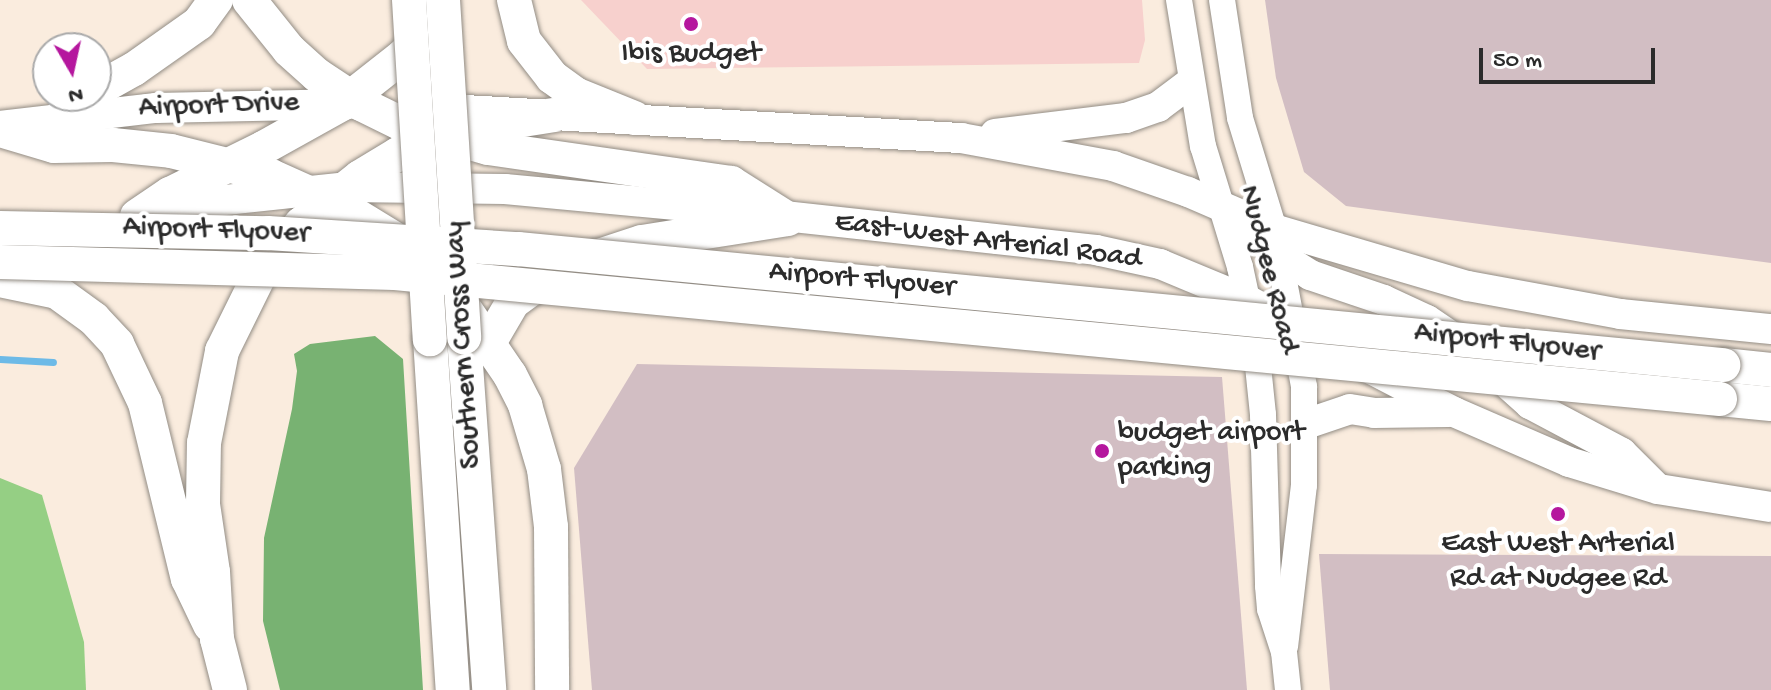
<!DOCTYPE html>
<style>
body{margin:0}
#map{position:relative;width:1771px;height:690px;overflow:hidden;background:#faecde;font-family:"Gochi Hand",sans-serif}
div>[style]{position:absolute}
.built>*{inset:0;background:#f7d0cd}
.industrial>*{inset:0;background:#d2bec3}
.green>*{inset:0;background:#95cf84}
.forest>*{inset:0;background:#78b272}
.stream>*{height:7px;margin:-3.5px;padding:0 3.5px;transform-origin:3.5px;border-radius:3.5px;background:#6dbae7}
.roads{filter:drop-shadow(0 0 2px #928c84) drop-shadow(0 0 2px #928c84)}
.secondary>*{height:26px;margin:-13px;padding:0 13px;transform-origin:13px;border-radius:13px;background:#fff}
.primary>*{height:30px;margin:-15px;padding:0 15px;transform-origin:15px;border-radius:15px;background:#fff}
.motorway>*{height:34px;margin:-17px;padding:0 17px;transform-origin:17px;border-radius:17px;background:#fff}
.bridges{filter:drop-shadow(0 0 2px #928c84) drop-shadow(0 0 2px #928c84)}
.motorway-bridge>*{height:34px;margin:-17px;padding:0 17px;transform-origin:17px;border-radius:17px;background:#fff}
.dots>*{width:22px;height:22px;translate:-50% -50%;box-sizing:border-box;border:4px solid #fff;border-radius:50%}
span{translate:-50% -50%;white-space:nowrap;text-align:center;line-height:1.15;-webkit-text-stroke:8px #fff;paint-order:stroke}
.poi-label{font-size:30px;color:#2b2b2b}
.left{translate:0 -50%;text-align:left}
.street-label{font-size:30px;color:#2b2b2b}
.north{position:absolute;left:32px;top:32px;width:80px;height:80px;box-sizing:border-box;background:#fff;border:2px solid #aaa;border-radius:50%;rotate:171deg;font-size:22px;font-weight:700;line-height:32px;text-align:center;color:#2b2b2b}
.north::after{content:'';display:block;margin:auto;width:28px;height:36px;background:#b5179e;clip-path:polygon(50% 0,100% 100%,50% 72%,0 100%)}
.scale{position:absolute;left:1479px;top:48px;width:176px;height:36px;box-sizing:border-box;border:4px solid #2b2b2b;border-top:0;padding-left:10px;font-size:24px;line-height:28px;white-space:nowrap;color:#2b2b2b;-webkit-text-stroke:6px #fff;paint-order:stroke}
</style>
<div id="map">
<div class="built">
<div style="clip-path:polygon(581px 0,1142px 0,1145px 40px,1139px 63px,647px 69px)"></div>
</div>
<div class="industrial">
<div style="clip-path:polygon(1265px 0,1771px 0,1771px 263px,1346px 206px,1304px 172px,1276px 78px)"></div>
<div style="clip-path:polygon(637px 364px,1222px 377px,1247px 690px,592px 690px,574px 468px)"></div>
<div style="clip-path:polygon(1319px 554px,1771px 556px,1771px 690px,1330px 690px)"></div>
</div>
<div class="green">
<div style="clip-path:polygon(0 478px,42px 495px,84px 642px,86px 690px,0 690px)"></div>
</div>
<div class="forest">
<div style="clip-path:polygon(375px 336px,403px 359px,423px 690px,280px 690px,263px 621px,264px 538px,292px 409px,297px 371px,294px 354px,310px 344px)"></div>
</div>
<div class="stream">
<div style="left:0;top:359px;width:53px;rotate:3.2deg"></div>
</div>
<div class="roads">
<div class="secondary">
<div style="left:1179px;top:0;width:148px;rotate:80.7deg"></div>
<div style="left:1203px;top:146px;width:127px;rotate:73deg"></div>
<div style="left:1240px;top:267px;width:72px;rotate:77.9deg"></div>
<div style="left:1255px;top:337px;width:78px;rotate:84.1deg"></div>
<div style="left:1263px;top:415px;width:171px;rotate:88.3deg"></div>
<div style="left:1268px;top:586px;width:23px;rotate:85deg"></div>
<div style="left:1270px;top:609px;width:45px;rotate:72deg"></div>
<div style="left:1284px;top:652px;width:38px;rotate:84deg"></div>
<div style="left:1222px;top:0;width:119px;rotate:81.3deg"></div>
<div style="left:1240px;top:118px;width:116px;rotate:73deg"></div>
<div style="left:1274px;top:229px;width:161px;rotate:79.2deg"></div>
<div style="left:1304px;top:387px;width:98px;rotate:90deg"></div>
<div style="left:1304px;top:485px;width:162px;rotate:96.7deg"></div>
</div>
<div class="primary">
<div style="left:429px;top:108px;width:533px;rotate:3.23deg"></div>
<div style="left:961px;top:138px;width:155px;rotate:10.4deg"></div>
<div style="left:1113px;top:166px;width:79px;rotate:19.1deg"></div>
<div style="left:1188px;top:192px;width:94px;rotate:23.3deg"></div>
<div style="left:1274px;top:229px;width:202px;rotate:16.4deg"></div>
<div style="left:1468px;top:286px;width:155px;rotate:10.4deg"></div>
<div style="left:1620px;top:314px;width:152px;rotate:5.7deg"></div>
<div style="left:0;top:126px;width:157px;rotate:-6.6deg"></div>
<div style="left:156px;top:108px;width:193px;rotate:-1.2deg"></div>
<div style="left:995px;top:134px;width:132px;rotate:-7deg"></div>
<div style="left:1126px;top:118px;width:34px;rotate:-19deg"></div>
<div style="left:1158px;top:107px;width:40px;rotate:-37deg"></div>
<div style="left:145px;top:214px;width:72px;rotate:-10.4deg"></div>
<div style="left:216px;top:201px;width:131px;rotate:-6.1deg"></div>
<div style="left:346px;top:187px;width:159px;rotate:0.7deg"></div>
<div style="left:505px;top:189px;width:225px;rotate:5.4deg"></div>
<div style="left:729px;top:210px;width:369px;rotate:6.2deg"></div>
<div style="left:1096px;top:250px;width:66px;rotate:12.3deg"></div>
<div style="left:1160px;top:264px;width:96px;rotate:22.6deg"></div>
<div style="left:1249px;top:301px;width:42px;rotate:28.4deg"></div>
<div style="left:1243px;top:225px;width:48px;rotate:40deg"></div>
<div style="left:1280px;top:256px;width:36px;rotate:32deg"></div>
<div style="left:1310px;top:275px;width:78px;rotate:18.7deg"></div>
<div style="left:1384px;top:300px;width:47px;rotate:24.9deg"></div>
<div style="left:1427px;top:320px;width:45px;rotate:34deg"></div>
<div style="left:1464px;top:345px;width:89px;rotate:41.8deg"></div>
<div style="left:1530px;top:404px;width:104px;rotate:28deg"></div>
<div style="left:1622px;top:453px;width:49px;rotate:45deg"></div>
<div style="left:1369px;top:368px;width:96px;rotate:27.4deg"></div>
<div style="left:1454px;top:412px;width:125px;rotate:23.5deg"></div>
<div style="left:1569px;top:462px;width:93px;rotate:16.9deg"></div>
<div style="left:1658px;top:489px;width:114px;rotate:9.1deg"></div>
<div style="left:1306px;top:424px;width:46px;rotate:-18.8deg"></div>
<div style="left:1350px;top:409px;width:24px;rotate:9deg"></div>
<div style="left:1374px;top:413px;width:74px;rotate:-0.8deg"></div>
</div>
<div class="motorway">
<div style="left:249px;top:0;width:64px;rotate:51.3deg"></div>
<div style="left:289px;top:50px;width:38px;rotate:42deg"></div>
<div style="left:317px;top:75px;width:53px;rotate:33.4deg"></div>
<div style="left:361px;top:104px;width:43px;rotate:26deg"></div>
<div style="left:400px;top:123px;width:91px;rotate:15.9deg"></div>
<div style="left:488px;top:148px;width:246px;rotate:8.2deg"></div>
<div style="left:731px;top:183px;width:67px;rotate:32.3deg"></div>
<div style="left:514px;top:0;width:42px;rotate:76.3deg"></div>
<div style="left:524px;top:41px;width:46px;rotate:52.1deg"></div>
<div style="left:552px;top:77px;width:29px;rotate:36deg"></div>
<div style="left:575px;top:94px;width:64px;rotate:22.1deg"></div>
<div style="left:96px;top:90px;width:43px;rotate:-28.9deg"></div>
<div style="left:134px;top:69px;width:80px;rotate:-35.3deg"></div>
<div style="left:199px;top:23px;width:29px;rotate:-54deg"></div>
<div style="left:62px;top:116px;width:33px;rotate:-38deg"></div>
<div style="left:0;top:130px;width:56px;rotate:16.5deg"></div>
<div style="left:54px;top:146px;width:59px;rotate:-1deg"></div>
<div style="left:113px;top:145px;width:58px;rotate:5.9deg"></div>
<div style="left:171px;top:151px;width:103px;rotate:14deg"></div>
<div style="left:271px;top:176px;width:85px;rotate:24.2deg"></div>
<div style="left:349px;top:211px;width:69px;rotate:31.4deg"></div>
<div style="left:137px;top:216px;width:40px;rotate:-34deg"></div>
<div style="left:170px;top:194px;width:104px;rotate:-26.3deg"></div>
<div style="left:263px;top:148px;width:90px;rotate:-29.1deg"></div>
<div style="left:342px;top:104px;width:78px;rotate:-38.2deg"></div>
<div style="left:403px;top:56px;width:35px;rotate:-45deg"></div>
<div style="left:0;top:280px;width:58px;rotate:11.9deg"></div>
<div style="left:57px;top:292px;width:46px;rotate:36.1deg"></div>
<div style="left:94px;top:319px;width:34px;rotate:47deg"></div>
<div style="left:117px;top:344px;width:65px;rotate:64.6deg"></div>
<div style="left:145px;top:403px;width:181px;rotate:76.3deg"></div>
<div style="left:188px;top:579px;width:51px;rotate:64.4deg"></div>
<div style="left:454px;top:293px;width:99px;rotate:55.7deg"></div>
<div style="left:510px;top:375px;width:34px;rotate:63deg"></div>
<div style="left:525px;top:405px;width:67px;rotate:73.5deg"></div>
<div style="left:544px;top:469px;width:58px;rotate:83.1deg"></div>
<div style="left:551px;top:527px;width:163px;rotate:89.6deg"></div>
<div style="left:464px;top:337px;width:354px;rotate:85.9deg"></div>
<div style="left:430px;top:339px;width:352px;rotate:86.3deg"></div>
<div style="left:490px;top:341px;width:45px;rotate:-59.5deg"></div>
<div style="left:513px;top:302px;width:46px;rotate:-36.1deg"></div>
<div style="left:550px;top:275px;width:34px;rotate:-23deg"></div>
<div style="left:581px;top:262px;width:64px;rotate:-18.2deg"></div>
<div style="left:642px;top:242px;width:148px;rotate:-9deg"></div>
<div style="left:1723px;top:365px;width:48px;rotate:5.9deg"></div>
<div style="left:1720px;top:399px;width:51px;rotate:5.6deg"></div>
<div style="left:230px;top:690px;width:53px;rotate:-104.3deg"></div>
<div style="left:217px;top:639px;width:67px;rotate:-93.4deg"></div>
<div style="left:213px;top:572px;width:69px;rotate:-98.4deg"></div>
<div style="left:203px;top:504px;width:61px;rotate:-89.1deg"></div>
<div style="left:204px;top:443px;width:94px;rotate:-78.9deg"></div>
<div style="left:222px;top:351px;width:90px;rotate:-63.7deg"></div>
<div style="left:262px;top:270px;width:60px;rotate:-49.7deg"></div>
<div style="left:301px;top:224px;width:75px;rotate:-38.5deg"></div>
<div style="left:360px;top:177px;width:44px;rotate:-31.2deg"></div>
<div style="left:398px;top:154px;width:45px;rotate:-23.7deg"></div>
<div style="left:439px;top:136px;width:33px;rotate:-14deg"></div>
<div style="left:471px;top:128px;width:84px;rotate:-8.9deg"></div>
</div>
</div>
<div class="bridges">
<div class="motorway-bridge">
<div style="left:409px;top:0;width:340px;rotate:86.5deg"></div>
<div style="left:443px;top:0;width:338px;rotate:86.4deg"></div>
<div style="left:0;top:228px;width:268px;rotate:1.1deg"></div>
<div style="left:268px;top:233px;width:251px;rotate:3.7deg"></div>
<div style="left:518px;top:249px;width:1211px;rotate:5.5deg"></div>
<div style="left:0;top:262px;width:395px;rotate:1.6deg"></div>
<div style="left:395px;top:273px;width:1331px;rotate:5.43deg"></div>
</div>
</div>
<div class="dots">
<div style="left:691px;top:24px;background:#b5179e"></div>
<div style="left:1102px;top:451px;background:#b5179e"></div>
<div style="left:1558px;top:514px;background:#b5179e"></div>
</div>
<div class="poi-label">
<span style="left:691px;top:55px">Ibis Budget</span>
<span class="left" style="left:1118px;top:451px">budget airport<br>parking</span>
<span style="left:1558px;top:562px">East West Arterial<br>Rd at Nudgee Rd</span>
</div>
<div class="street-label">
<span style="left:219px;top:107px;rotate:-2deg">Airport Drive</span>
<span style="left:216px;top:232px;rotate:2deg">Airport Flyover</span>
<span style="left:988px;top:242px;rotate:7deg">East-West Arterial Road</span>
<span style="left:1267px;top:270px;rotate:76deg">Nudgee Road</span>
<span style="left:862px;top:281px;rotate:5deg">Airport Flyover</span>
<span style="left:1507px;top:344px;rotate:6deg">Airport Flyover</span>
<span style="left:465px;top:345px;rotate:-94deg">Southern Cross Way</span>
</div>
<div class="north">N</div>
<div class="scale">50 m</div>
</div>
